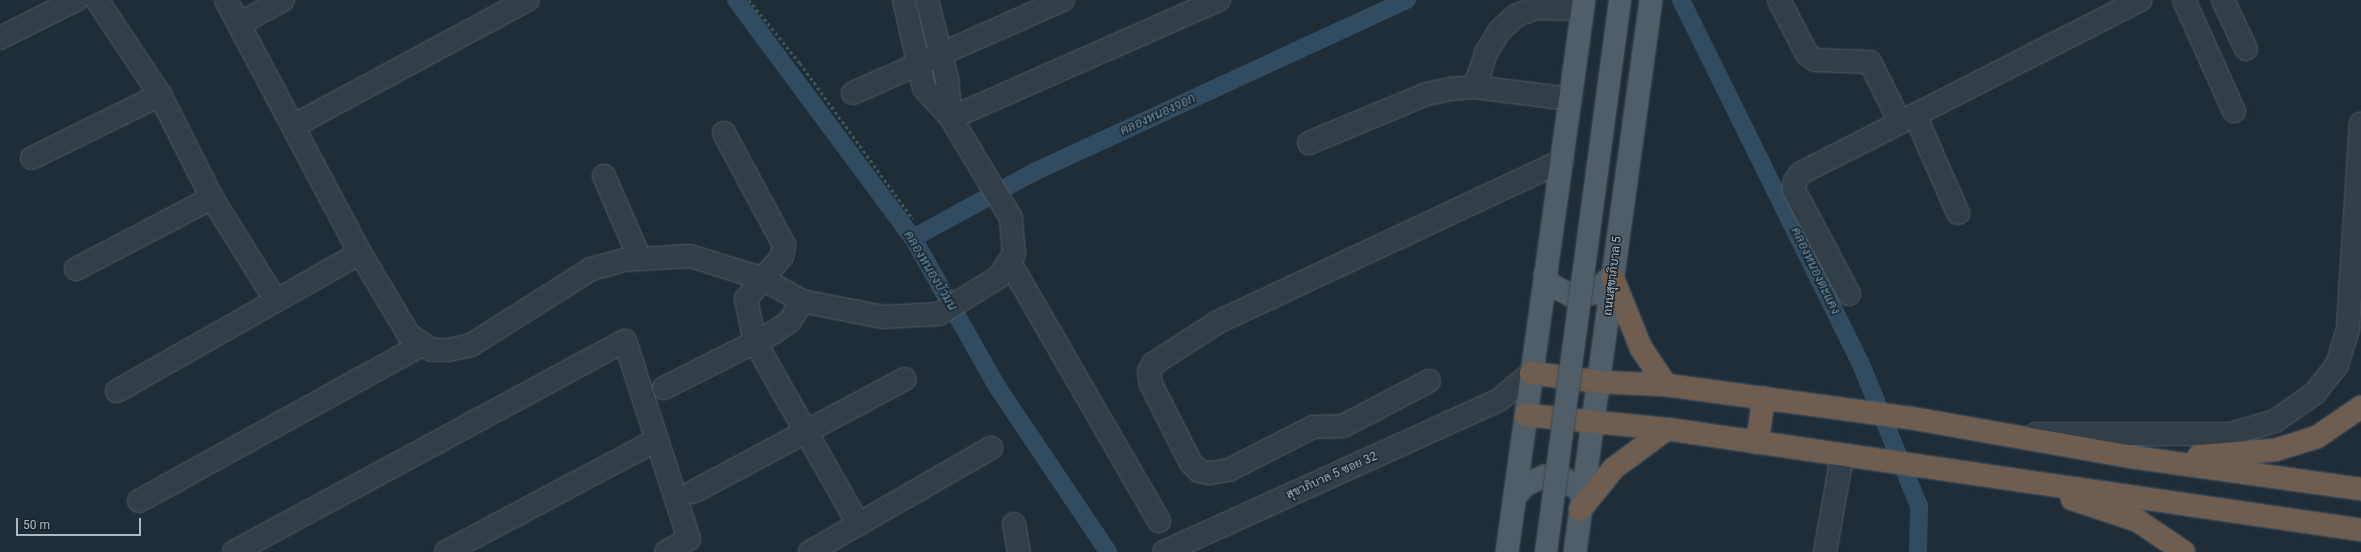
<!DOCTYPE html>
<meta charset="utf-8">
<style>
body{margin:0}
#map{position:relative;width:2361px;height:552px;overflow:hidden;background:#1f2d38;font-family:Roboto,Sarabun,sans-serif}
div>[style]{position:absolute}
.canal>*{height:18px;margin:-9px;padding:0 9px;transform-origin:9px;border-radius:9px;background:#314c60}
.path>*{height:2.5px;margin-top:-1.25px;transform-origin:0;background:repeating-linear-gradient(90deg,#3e5554 0 3px,transparent 0 6px)}
.roads{filter:drop-shadow(0 0 1px #505d66) drop-shadow(0 0 1px #505d66)}
.minor>*{height:22px;margin:-11px;padding:0 11px;transform-origin:11px;border-radius:11px;background:#323f48}
.major>*{height:22px;margin:-11px;padding:0 11px;transform-origin:11px;border-radius:11px;background:#505e69}
.highway>*{height:22px;margin:-11px;padding:0 11px;transform-origin:11px;border-radius:11px;background:#6f5d4f}
.bridges{filter:drop-shadow(0 0 1px #3c4852) drop-shadow(0 0 1px #3c4852)}
.major-bridge>*{height:22px;margin:-11px;padding:0 11px;transform-origin:11px;border-radius:11px;background:#505e69}
span{translate:-50% -50%;white-space:nowrap;text-align:center;line-height:1.15;-webkit-text-stroke:3px #18242d;paint-order:stroke}
.street-label{font-size:12px;color:#acbac5}
.water-label{font-size:13px;color:#6b91aa;font-style:italic}
.scale{position:absolute;left:16px;top:518px;width:125px;height:18px;box-sizing:border-box;border:2px solid #acbac5;border-top:0;padding-left:5px;font-size:12px;line-height:14px;white-space:nowrap;color:#acbac5;-webkit-text-stroke:3px #18242d;paint-order:stroke}
</style>
<div id="map">
<div class="canal">
<div style="left:736px;top:0;width:297px;rotate:53.4deg"></div>
<div style="left:913px;top:238px;width:172px;rotate:60.5deg"></div>
<div style="left:998px;top:388px;width:197px;rotate:56.1deg"></div>
<div style="left:1681px;top:0;width:404px;rotate:63.7deg"></div>
<div style="left:1860px;top:362px;width:156px;rotate:67.7deg"></div>
<div style="left:1919px;top:506px;width:46px;rotate:91.2deg"></div>
<div style="left:913px;top:238px;width:136px;rotate:-28.6deg"></div>
<div style="left:1032px;top:173px;width:413px;rotate:-24.8deg"></div>
</div>
<div class="path">
<div style="left:749px;top:0;width:81px;rotate:51deg"></div>
<div style="left:800px;top:63px;width:193px;rotate:54.1deg"></div>
</div>
<div class="roads">
<div class="minor">
<div style="left:97px;top:0;width:114px;rotate:56.4deg"></div>
<div style="left:160px;top:95px;width:115px;rotate:63.2deg"></div>
<div style="left:212px;top:198px;width:121px;rotate:58.1deg"></div>
<div style="left:226px;top:0;width:286px;rotate:62.1deg"></div>
<div style="left:360px;top:253px;width:96px;rotate:59.1deg"></div>
<div style="left:409px;top:335px;width:27px;rotate:33deg"></div>
<div style="left:432px;top:350px;width:16px"></div>
<div style="left:448px;top:350px;width:24px;rotate:-12deg"></div>
<div style="left:471px;top:345px;width:142px;rotate:-32.3deg"></div>
<div style="left:591px;top:269px;width:34px;rotate:-15deg"></div>
<div style="left:624px;top:260px;width:66px;rotate:-3.5deg"></div>
<div style="left:690px;top:256px;width:74px;rotate:17.2deg"></div>
<div style="left:761px;top:278px;width:47px;rotate:29.3deg"></div>
<div style="left:802px;top:301px;width:83px;rotate:11.2deg"></div>
<div style="left:883px;top:317px;width:56px;rotate:-3.1deg"></div>
<div style="left:939px;top:314px;width:70px;rotate:-31.7deg"></div>
<div style="left:999px;top:277px;width:27px;rotate:-57deg"></div>
<div style="left:1014px;top:254px;width:36px;rotate:-95deg"></div>
<div style="left:1011px;top:218px;width:117px;rotate:-121deg"></div>
<div style="left:951px;top:118px;width:40px;rotate:-132deg"></div>
<div style="left:924px;top:88px;width:90px;rotate:-102.8deg"></div>
<div style="left:927px;top:0;width:81px;rotate:75.8deg"></div>
<div style="left:947px;top:79px;width:39px;rotate:84deg"></div>
<div style="left:1779px;top:0;width:61px;rotate:62.6deg"></div>
<div style="left:1807px;top:54px;width:10px;rotate:37deg"></div>
<div style="left:1815px;top:60px;width:55px;rotate:2.1deg"></div>
<div style="left:1870px;top:62px;width:67px;rotate:63.4deg"></div>
<div style="left:2184px;top:0;width:122px;rotate:65.8deg"></div>
<div style="left:2223px;top:0;width:54px;rotate:64.9deg"></div>
<div style="left:239px;top:24px;width:50px;rotate:-28.6deg"></div>
<div style="left:0;top:38px;width:85px;rotate:-26.6deg"></div>
<div style="left:1475px;top:87px;width:36px;rotate:-72deg"></div>
<div style="left:1486px;top:53px;width:26px;rotate:-59deg"></div>
<div style="left:1499px;top:31px;width:24px;rotate:-42deg"></div>
<div style="left:1517px;top:15px;width:20px;rotate:-20deg"></div>
<div style="left:1536px;top:8px;width:46px;rotate:1.2deg"></div>
<div style="left:853px;top:93px;width:230px;rotate:-23.9deg"></div>
<div style="left:1915px;top:115px;width:107px;rotate:66.3deg"></div>
<div style="left:951px;top:118px;width:293px;rotate:-23.8deg"></div>
<div style="left:295px;top:125px;width:264px;rotate:-28.3deg"></div>
<div style="left:724px;top:133px;width:127px;rotate:61.8deg"></div>
<div style="left:784px;top:245px;width:11px;rotate:100deg"></div>
<div style="left:782px;top:256px;width:56px;rotate:129.9deg"></div>
<div style="left:746px;top:299px;width:44px;rotate:78.2deg"></div>
<div style="left:755px;top:342px;width:210px;rotate:60.4deg"></div>
<div style="left:1309px;top:143px;width:128px;rotate:-22.6deg"></div>
<div style="left:1427px;top:94px;width:25px;rotate:-12deg"></div>
<div style="left:1451px;top:89px;width:24px;rotate:-5deg"></div>
<div style="left:1475px;top:87px;width:96px;rotate:7.2deg"></div>
<div style="left:32px;top:158px;width:143px;rotate:-26.2deg"></div>
<div style="left:604px;top:176px;width:90px;rotate:66.6deg"></div>
<div style="left:1010px;top:263px;width:298px;rotate:60deg"></div>
<div style="left:76px;top:269px;width:153px;rotate:-27.6deg"></div>
<div style="left:1849px;top:294px;width:118px;rotate:-117.9deg"></div>
<div style="left:1794px;top:190px;width:9px;rotate:-84deg"></div>
<div style="left:1795px;top:181px;width:10px;rotate:-53deg"></div>
<div style="left:1801px;top:173px;width:381px;rotate:-27deg"></div>
<div style="left:1429px;top:381px;width:97px;rotate:152.4deg"></div>
<div style="left:1343px;top:426px;width:30px;rotate:178deg"></div>
<div style="left:1313px;top:427px;width:94px;rotate:152.9deg"></div>
<div style="left:1229px;top:470px;width:20px;rotate:171deg"></div>
<div style="left:1209px;top:473px;width:10px;rotate:-169deg"></div>
<div style="left:1199px;top:471px;width:11px;rotate:-135deg"></div>
<div style="left:1191px;top:463px;width:89px;rotate:-116.9deg"></div>
<div style="left:1151px;top:384px;width:12px;rotate:-99deg"></div>
<div style="left:1149px;top:372px;width:9px;rotate:-63deg"></div>
<div style="left:1153px;top:364px;width:77px;rotate:-32.9deg"></div>
<div style="left:1218px;top:322px;width:380px;rotate:-25.1deg"></div>
<div style="left:664px;top:388px;width:122px;rotate:-26.8deg"></div>
<div style="left:773px;top:333px;width:21px;rotate:-35deg"></div>
<div style="left:790px;top:321px;width:23px;rotate:-59deg"></div>
<div style="left:117px;top:391px;width:279px;rotate:-29.6deg"></div>
<div style="left:2036px;top:434px;width:194px"></div>
<div style="left:2230px;top:434px;width:47px;rotate:-16.1deg"></div>
<div style="left:2275px;top:421px;width:49px;rotate:-35deg"></div>
<div style="left:2315px;top:393px;width:36px;rotate:-52deg"></div>
<div style="left:2337px;top:365px;width:39px;rotate:-73deg"></div>
<div style="left:2348px;top:328px;width:205px;rotate:-86.4deg"></div>
<div style="left:693px;top:492px;width:240px;rotate:-28.1deg"></div>
<div style="left:139px;top:501px;width:323px;rotate:-28.9deg"></div>
<div style="left:1014px;top:524px;width:28px;rotate:80deg"></div>
<div style="left:234px;top:552px;width:444px;rotate:-28.4deg"></div>
<div style="left:625px;top:341px;width:208px;rotate:72.1deg"></div>
<div style="left:689px;top:539px;width:26px;rotate:151deg"></div>
<div style="left:446px;top:552px;width:239px;rotate:-28deg"></div>
<div style="left:810px;top:552px;width:209px;rotate:-29.9deg"></div>
<div style="left:1164px;top:552px;width:368px;rotate:-24.4deg"></div>
<div style="left:1499px;top:400px;width:42px;rotate:-40.2deg"></div>
<div style="left:1825px;top:552px;width:97px;rotate:-79.9deg"></div>
</div>
<div class="major">
<div style="left:1545px;top:275px;width:12px;rotate:59deg"></div>
<div style="left:1551px;top:285px;width:27px;rotate:27deg"></div>
<div style="left:1575px;top:297px;width:17px;rotate:-13deg"></div>
<div style="left:1592px;top:293px;width:26px;rotate:-40deg"></div>
<div style="left:1515px;top:497px;width:16px;rotate:-50deg"></div>
<div style="left:1525px;top:485px;width:22px;rotate:-24deg"></div>
<div style="left:1545px;top:476px;width:16px"></div>
<div style="left:1561px;top:476px;width:15px;rotate:42deg"></div>
<div style="left:1507px;top:552px;width:557px;rotate:-82.06deg"></div>
<div style="left:1575px;top:552px;width:557px;rotate:-82.16deg"></div>
</div>
<div class="highway">
<div style="left:1612px;top:276px;width:78px;rotate:68.1deg"></div>
<div style="left:1641px;top:348px;width:45px;rotate:56deg"></div>
<div style="left:1531px;top:373px;width:70px;rotate:7.4deg"></div>
<div style="left:1600px;top:382px;width:66px;rotate:2.6deg"></div>
<div style="left:1666px;top:385px;width:247px;rotate:7.7deg"></div>
<div style="left:1911px;top:418px;width:224px;rotate:10deg"></div>
<div style="left:2132px;top:457px;width:231px;rotate:8deg"></div>
<div style="left:1526px;top:415px;width:142px;rotate:5.7deg"></div>
<div style="left:1667px;top:429px;width:701px;rotate:8.28deg"></div>
<div style="left:1757px;top:443px;width:46px;rotate:-81.2deg"></div>
<div style="left:2199px;top:456px;width:76px;rotate:-4.5deg"></div>
<div style="left:2275px;top:450px;width:44px;rotate:-17.2deg"></div>
<div style="left:2317px;top:437px;width:53px;rotate:-34.3deg"></div>
<div style="left:2072px;top:499px;width:70px;rotate:18.4deg"></div>
<div style="left:2138px;top:521px;width:55px;rotate:34deg"></div>
<div style="left:1580px;top:510px;width:54px;rotate:-51deg"></div>
<div style="left:1614px;top:468px;width:66px;rotate:-36.3deg"></div>
</div>
</div>
<div class="bridges">
<div class="major-bridge">
<div style="left:1546px;top:552px;width:557px;rotate:-82.36deg"></div>
</div>
</div>
<div class="street-label">
<span style="left:1613px;top:276px;rotate:-83deg">ถนนสุขาภิบาล 5</span>
<span style="left:1332px;top:476px;rotate:-24deg">สุขาภิบาล 5 ซอย 32</span>
</div>
<div class="water-label">
<span style="left:1158px;top:115px;rotate:-25deg">คลองหนองจอก</span>
<span style="left:930px;top:271px;rotate:59deg">คลองหนองบัวมน</span>
<span style="left:1815px;top:271px;rotate:64deg">คลองหนองตะแคง</span>
</div>
<div class="scale">50 m</div>
</div>
